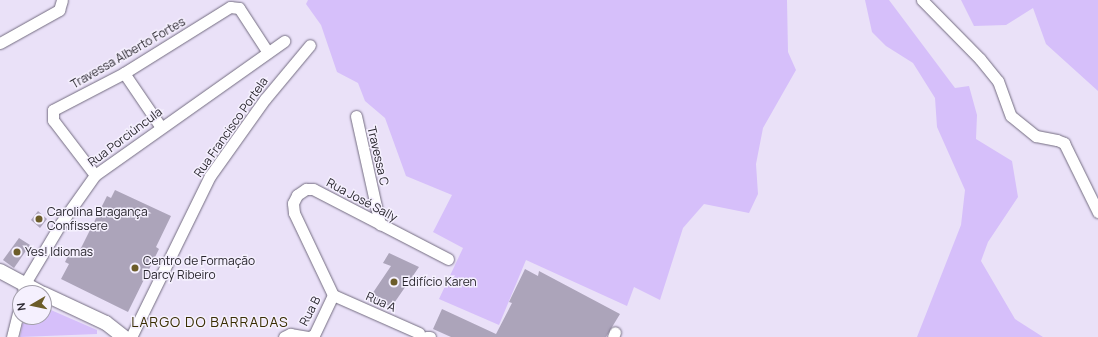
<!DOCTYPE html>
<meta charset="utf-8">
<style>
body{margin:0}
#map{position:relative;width:1098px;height:337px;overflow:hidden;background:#eae1f8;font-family:Manrope,sans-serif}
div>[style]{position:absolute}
.green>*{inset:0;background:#d6bffa}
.building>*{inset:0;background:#aca4ba}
.roads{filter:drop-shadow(0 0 1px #736c80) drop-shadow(0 0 1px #736c80)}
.minor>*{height:11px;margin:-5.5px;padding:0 5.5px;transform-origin:5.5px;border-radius:5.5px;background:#fff}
.major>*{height:14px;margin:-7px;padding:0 7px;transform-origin:7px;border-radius:7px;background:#fff}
.dots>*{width:11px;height:11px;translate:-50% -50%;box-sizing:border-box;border:2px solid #f5f0fe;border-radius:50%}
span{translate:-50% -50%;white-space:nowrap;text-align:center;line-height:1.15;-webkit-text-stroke:3px #f5f0fe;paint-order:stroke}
.street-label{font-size:12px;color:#29262e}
.poi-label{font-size:12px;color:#29262e}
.left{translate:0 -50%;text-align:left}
.quarter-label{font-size:14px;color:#392d02;letter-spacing:1px}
.north{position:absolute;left:12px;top:285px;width:40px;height:40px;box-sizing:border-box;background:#f5f0fe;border:1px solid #a39fab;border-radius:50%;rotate:261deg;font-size:11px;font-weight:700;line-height:16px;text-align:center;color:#29262e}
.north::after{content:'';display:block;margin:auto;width:14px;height:18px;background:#6c5c29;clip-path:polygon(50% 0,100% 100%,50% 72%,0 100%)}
</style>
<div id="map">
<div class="green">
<div style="clip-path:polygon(308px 0,787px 0,788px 52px,796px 70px,763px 128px,756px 164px,758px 194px,749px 213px,704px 204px,683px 228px,660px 300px,634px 287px,627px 306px,526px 260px,499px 325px,439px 299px,463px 248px,433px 232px,452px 195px,406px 176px,385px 118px,365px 101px,358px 83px,337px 72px,321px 25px,306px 4px)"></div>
<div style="clip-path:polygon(865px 0,889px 0,955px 88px,969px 86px,977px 115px,976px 139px,1012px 161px,1018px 197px,988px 242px,981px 261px,1015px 319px,1043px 337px,917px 337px,961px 225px,965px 190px,937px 127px,935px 98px,913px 63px,886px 46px,872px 32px)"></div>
<div style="clip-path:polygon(961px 0,1098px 0,1098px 91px,1046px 44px,1033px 8px,1006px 25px,974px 26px)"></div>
<div style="clip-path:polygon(44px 307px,97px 330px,97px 334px,20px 337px,24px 317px,44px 317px)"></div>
</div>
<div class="building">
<div style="clip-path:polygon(115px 190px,171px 216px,156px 247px,159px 249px,128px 312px,61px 279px,69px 264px,65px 262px,70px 252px,75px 254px,77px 249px,80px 250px,107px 196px,111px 198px)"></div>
<div style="clip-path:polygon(38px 211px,47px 219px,40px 228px,31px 220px)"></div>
<div style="clip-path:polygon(19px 238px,30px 245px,14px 268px,3px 260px)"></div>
<div style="clip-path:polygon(389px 253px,419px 267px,390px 309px,370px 297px,391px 266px,383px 263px)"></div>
<div style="clip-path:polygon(525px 269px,538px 276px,539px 271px,620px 314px,606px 337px,451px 337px,433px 329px,442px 309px,496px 334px,512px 303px,509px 302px)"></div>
</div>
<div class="roads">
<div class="minor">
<div style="left:922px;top:0;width:83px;rotate:45.5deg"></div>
<div style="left:980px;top:59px;width:28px;rotate:51deg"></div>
<div style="left:998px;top:81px;width:37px;rotate:70deg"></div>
<div style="left:1011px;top:116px;width:32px;rotate:39deg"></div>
<div style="left:1036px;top:136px;width:21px;rotate:11deg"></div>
<div style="left:1057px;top:140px;width:8px;rotate:23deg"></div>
<div style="left:1064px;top:143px;width:77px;rotate:63.8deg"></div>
<div style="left:0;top:43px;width:68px;rotate:-29.2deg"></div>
<div style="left:59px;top:10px;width:10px;rotate:-73deg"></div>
<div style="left:124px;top:73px;width:64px;rotate:55.8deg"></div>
<div style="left:356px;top:116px;width:111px;rotate:77.5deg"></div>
<div style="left:95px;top:175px;width:69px;rotate:-127.4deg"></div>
<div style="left:53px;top:120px;width:10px;rotate:-90deg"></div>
<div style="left:53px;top:110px;width:80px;rotate:-27.5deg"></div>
<div style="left:124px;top:73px;width:125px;rotate:-31.9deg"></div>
<div style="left:230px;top:7px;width:9px;rotate:6deg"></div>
<div style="left:239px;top:8px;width:51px;rotate:56.9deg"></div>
<div style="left:23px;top:293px;width:8px;rotate:-83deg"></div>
<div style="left:24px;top:285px;width:72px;rotate:-59.2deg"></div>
<div style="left:61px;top:223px;width:59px;rotate:-54.7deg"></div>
<div style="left:95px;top:175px;width:232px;rotate:-35.3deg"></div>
<div style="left:333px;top:295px;width:91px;rotate:-115.4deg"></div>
<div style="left:294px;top:213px;width:10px;rotate:-96deg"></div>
<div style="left:293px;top:203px;width:9px;rotate:-63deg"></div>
<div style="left:297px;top:195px;width:11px;rotate:-34deg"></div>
<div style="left:306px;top:189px;width:7px"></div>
<div style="left:313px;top:189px;width:152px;rotate:27.4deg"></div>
<div style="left:333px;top:295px;width:94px;rotate:23.8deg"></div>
<div style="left:12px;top:337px;width:34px;rotate:-76deg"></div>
<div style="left:131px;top:337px;width:179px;rotate:-63.9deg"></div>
<div style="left:210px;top:176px;width:95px;rotate:-54.5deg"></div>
<div style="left:265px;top:99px;width:70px;rotate:-50.2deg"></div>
<div style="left:284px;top:337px;width:7px;rotate:-27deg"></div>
<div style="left:290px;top:334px;width:18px;rotate:9deg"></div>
<div style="left:309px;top:337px;width:5px;rotate:-22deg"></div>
<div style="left:314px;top:335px;width:44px;rotate:-64.6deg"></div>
<div style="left:426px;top:337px;width:4px"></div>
<div style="left:613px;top:337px;width:5px;rotate:-68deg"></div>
</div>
<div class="major">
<div style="left:0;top:271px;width:47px;rotate:28.2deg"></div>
<div style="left:44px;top:294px;width:68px;rotate:25.1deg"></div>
<div style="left:106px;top:323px;width:23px;rotate:38deg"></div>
</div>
</div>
<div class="dots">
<div style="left:39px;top:219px;background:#6c5c29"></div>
<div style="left:17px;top:252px;background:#6c5c29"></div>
<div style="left:135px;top:268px;background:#6c5c29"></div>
<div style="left:394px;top:282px;background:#6c5c29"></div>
</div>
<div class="street-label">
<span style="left:128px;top:53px;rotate:-30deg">Travessa Alberto Fortes</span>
<span style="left:231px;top:127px;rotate:-55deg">Rua Francisco Portela</span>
<span style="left:125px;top:137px;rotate:-37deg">Rua Porciúncula</span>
<span style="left:378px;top:156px;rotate:77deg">Travessa C</span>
<span style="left:362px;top:200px;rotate:28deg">Rua José Sally</span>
<span style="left:381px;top:302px;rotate:24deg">Rua A</span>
<span style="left:310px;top:311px;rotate:-63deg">Rua B</span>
</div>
<div class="poi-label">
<span class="left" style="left:47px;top:219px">Carolina Bragança<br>Confissere</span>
<span class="left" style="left:25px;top:252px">Yes! Idiomas</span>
<span class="left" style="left:143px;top:268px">Centro de Formação<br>Darcy Ribeiro</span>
<span class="left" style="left:402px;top:282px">Edifício Karen</span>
</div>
<div class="quarter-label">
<span style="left:210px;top:322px">LARGO DO BARRADAS</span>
</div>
<div class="north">N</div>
</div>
